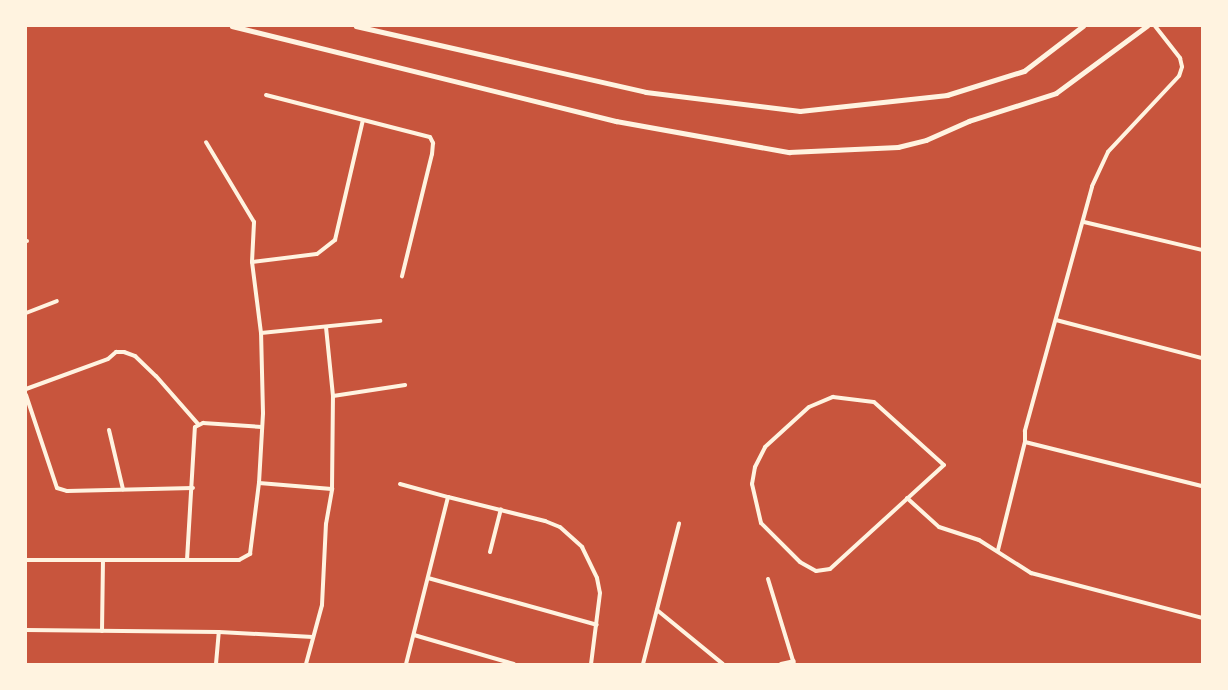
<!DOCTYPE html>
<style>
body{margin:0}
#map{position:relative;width:1228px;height:690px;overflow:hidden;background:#c8553d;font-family:"Asap Condensed",sans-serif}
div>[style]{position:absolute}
.minor>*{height:4px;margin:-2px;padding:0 2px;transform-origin:2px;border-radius:2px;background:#fff3e0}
.tertiary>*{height:4.5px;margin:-2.25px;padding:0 2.25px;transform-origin:2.25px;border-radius:2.25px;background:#fff3e0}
span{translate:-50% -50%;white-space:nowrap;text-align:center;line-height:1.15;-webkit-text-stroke:6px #fff3e0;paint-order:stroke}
.frame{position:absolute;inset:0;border:27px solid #fff3e0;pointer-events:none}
</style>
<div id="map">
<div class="minor">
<div style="left:1155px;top:26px;width:41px;rotate:52deg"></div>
<div style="left:1180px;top:58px;width:9px;rotate:77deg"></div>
<div style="left:1182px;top:67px;width:9px;rotate:108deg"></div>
<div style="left:1179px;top:76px;width:104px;rotate:133.1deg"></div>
<div style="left:1108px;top:152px;width:38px;rotate:115deg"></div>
<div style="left:1092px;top:187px;width:253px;rotate:105.4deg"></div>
<div style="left:1025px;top:431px;width:11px;rotate:90deg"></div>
<div style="left:1025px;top:442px;width:182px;rotate:14deg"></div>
<div style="left:266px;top:95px;width:169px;rotate:14.4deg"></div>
<div style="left:430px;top:137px;width:7px;rotate:63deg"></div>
<div style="left:433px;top:143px;width:11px;rotate:95deg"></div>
<div style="left:432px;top:154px;width:126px;rotate:103.8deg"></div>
<div style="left:1084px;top:222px;width:121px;rotate:13.3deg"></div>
<div style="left:26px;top:241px;width:1px"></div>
<div style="left:252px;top:262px;width:65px;rotate:-7deg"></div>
<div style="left:317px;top:254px;width:23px;rotate:-38deg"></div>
<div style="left:335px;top:240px;width:123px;rotate:-76.9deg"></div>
<div style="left:26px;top:313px;width:33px;rotate:-21deg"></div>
<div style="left:1056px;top:320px;width:151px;rotate:14.6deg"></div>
<div style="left:261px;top:333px;width:120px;rotate:-5.8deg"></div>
<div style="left:26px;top:389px;width:87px;rotate:-20.1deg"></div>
<div style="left:108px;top:359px;width:11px;rotate:-41deg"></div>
<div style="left:116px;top:352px;width:8px"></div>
<div style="left:124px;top:352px;width:12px;rotate:20deg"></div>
<div style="left:135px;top:356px;width:29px;rotate:44deg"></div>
<div style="left:156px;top:376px;width:64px;rotate:48.8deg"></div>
<div style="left:26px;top:395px;width:98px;rotate:71.6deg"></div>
<div style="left:57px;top:488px;width:10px;rotate:17deg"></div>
<div style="left:67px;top:491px;width:126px;rotate:-1.4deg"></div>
<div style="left:333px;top:396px;width:73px;rotate:-8.7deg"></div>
<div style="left:833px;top:397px;width:41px;rotate:7deg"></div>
<div style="left:874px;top:402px;width:94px;rotate:42deg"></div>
<div style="left:944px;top:465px;width:154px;rotate:137.6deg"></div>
<div style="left:830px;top:569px;width:14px;rotate:172deg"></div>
<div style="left:816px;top:571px;width:18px;rotate:-151deg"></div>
<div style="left:800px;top:562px;width:55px;rotate:-135deg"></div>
<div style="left:761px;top:523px;width:40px;rotate:-103deg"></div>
<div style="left:752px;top:484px;width:17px;rotate:-80deg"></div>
<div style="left:755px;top:467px;width:22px;rotate:-63deg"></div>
<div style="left:765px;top:447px;width:59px;rotate:-42.3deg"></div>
<div style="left:809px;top:407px;width:26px;rotate:-23deg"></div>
<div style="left:109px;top:430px;width:61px;rotate:76.7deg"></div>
<div style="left:259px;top:483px;width:73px;rotate:4.7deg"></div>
<div style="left:400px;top:484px;width:50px;rotate:15.2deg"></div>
<div style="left:448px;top:497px;width:172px;rotate:104.1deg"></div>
<div style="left:448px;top:497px;width:100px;rotate:13.9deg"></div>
<div style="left:545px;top:521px;width:16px;rotate:22deg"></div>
<div style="left:560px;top:527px;width:30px;rotate:42deg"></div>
<div style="left:582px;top:547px;width:34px;rotate:64deg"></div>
<div style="left:597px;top:578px;width:15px;rotate:79deg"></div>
<div style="left:600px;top:593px;width:72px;rotate:97.2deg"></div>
<div style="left:907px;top:498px;width:43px;rotate:42.2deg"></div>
<div style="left:939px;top:527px;width:42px;rotate:18deg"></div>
<div style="left:979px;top:540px;width:62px;rotate:32.4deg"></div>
<div style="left:1031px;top:573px;width:177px;rotate:14.7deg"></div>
<div style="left:998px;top:550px;width:111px;rotate:-76deg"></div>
<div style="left:490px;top:552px;width:44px;rotate:-75.7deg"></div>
<div style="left:26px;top:560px;width:213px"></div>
<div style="left:239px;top:560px;width:13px;rotate:-29deg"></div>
<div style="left:250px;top:554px;width:72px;rotate:-82.8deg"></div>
<div style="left:259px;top:483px;width:70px;rotate:-86.7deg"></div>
<div style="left:263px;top:413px;width:80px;rotate:-91.4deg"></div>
<div style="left:261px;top:333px;width:72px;rotate:-97.2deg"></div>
<div style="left:252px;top:262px;width:40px;rotate:-87.1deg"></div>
<div style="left:254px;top:222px;width:93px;rotate:-121deg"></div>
<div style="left:187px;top:560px;width:133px;rotate:-86.6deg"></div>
<div style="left:195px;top:427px;width:9px;rotate:-27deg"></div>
<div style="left:203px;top:423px;width:59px;rotate:3.9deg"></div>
<div style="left:428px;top:578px;width:175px;rotate:15.5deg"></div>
<div style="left:768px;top:579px;width:89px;rotate:73deg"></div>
<div style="left:657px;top:610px;width:85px;rotate:39.3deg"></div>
<div style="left:26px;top:630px;width:193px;rotate:0.6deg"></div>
<div style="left:219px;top:632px;width:94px;rotate:3deg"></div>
<div style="left:102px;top:631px;width:71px;rotate:-89.2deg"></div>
<div style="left:414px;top:635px;width:104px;rotate:16.2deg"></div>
<div style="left:216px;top:664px;width:32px;rotate:-85deg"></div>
<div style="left:306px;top:664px;width:61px;rotate:-74.8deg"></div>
<div style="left:322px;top:605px;width:81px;rotate:-87.2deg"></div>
<div style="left:326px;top:524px;width:36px;rotate:-80deg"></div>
<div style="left:332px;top:489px;width:93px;rotate:-89.4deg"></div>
<div style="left:333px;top:396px;width:69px;rotate:-95.8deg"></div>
<div style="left:643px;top:664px;width:145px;rotate:-75.6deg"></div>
<div style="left:781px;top:664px;width:13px;rotate:-13deg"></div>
</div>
<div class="tertiary">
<div style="left:232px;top:26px;width:396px;rotate:13.9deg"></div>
<div style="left:616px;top:121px;width:176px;rotate:10.2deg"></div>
<div style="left:789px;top:152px;width:109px;rotate:-2.6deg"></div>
<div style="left:898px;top:147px;width:29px;rotate:-14deg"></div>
<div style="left:926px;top:140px;width:47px;rotate:-23.8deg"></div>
<div style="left:969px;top:121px;width:91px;rotate:-17.8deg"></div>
<div style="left:1056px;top:93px;width:113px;rotate:-36.4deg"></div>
<div style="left:356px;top:26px;width:297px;rotate:12.8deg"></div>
<div style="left:646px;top:92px;width:155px;rotate:7deg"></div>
<div style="left:800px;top:111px;width:148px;rotate:-6.2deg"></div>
<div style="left:947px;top:95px;width:81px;rotate:-17.3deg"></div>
<div style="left:1024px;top:71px;width:74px;rotate:-37.3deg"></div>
</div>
<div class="frame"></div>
</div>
